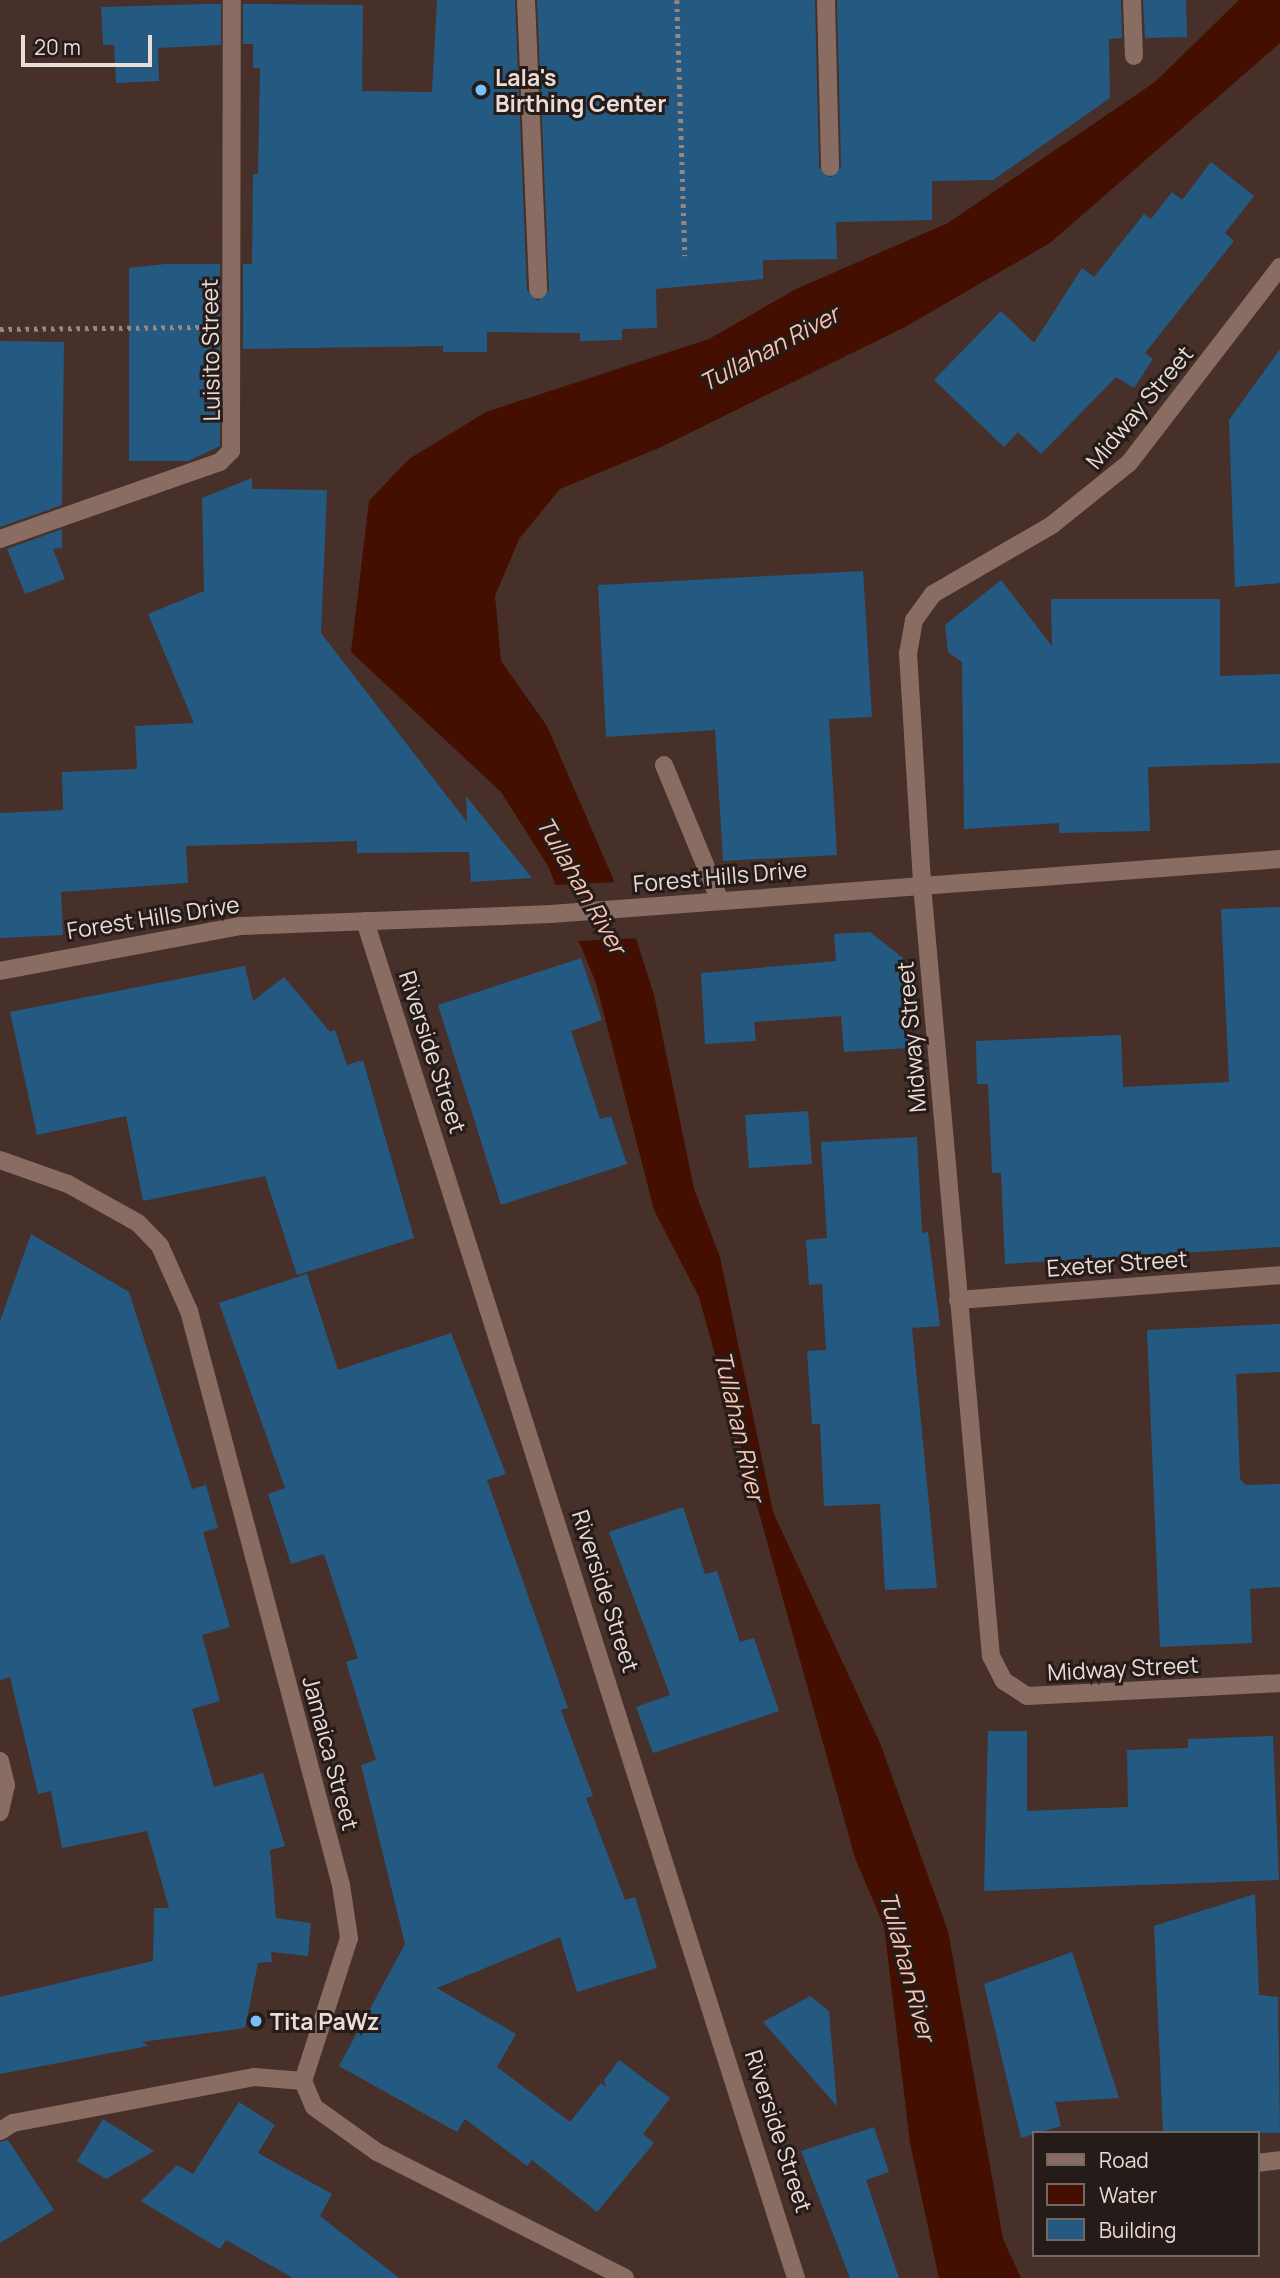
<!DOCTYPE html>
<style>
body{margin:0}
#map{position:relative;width:1280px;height:2278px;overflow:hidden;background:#463029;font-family:Manrope,sans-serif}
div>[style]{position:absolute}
.water>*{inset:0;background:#440e00}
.pier>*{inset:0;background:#463029}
.building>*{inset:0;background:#245a81}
.path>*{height:4.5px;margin-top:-2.25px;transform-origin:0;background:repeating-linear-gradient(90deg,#988680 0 3.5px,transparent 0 8.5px)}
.minor>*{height:18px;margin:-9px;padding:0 9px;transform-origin:9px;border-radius:9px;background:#896d63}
.dots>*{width:19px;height:19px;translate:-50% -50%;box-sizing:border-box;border:4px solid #251b18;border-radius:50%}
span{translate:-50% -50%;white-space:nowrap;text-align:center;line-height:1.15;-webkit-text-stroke:6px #251b18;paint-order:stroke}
.poi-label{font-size:23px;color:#eadcd7;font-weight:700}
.left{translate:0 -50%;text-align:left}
.street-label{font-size:23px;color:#eadcd7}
.water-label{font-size:24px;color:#fcc3b1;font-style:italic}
.legend{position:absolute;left:1032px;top:2131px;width:228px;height:126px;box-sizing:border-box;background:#251b18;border:2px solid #746864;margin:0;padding:9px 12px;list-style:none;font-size:21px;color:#eadcd7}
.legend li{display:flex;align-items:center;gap:14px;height:35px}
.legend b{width:35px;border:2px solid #746864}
.scale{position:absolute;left:21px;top:35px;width:131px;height:32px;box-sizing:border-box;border:4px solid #eadcd7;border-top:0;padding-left:9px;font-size:21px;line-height:24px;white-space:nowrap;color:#eadcd7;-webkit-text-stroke:5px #251b18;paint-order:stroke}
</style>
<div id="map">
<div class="water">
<div style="clip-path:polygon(1239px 0,1280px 0,1280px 43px,1050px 243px,905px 327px,659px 448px,560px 489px,519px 539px,495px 596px,501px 661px,547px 726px,628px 913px,654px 995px,694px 1189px,720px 1257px,773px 1512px,880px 1743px,948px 1931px,1003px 2239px,1021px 2278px,939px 2278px,910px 2143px,884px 1926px,855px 1858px,699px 1297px,654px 1210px,596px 983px,548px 866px,501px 792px,351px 652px,369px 501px,409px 459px,486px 412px,709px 339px,796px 289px,948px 223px,1155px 82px)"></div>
</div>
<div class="pier">
<div style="clip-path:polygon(617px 882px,640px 938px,579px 941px,553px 885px)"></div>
</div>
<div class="building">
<div style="clip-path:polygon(437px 0,515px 0,527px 290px,538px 301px,549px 290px,537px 0,815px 0,819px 167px,830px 178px,841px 167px,837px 0,1121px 0,1122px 38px,1109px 39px,1110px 98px,993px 180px,932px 181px,932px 220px,836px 222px,837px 259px,763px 260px,763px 279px,656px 289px,657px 328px,622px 329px,622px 340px,580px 341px,580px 333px,487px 332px,487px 352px,443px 352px,443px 346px,243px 349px,243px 264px,252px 264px,253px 174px,258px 174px,260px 68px,253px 68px,253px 44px,243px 44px,243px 4px,363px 5px,362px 91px,432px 92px)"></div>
<div style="clip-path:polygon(1143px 0,1186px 0,1187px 37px,1145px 38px)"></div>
<div style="clip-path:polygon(208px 4px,221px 4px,221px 45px,158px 48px,159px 81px,116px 83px,114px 45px,103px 45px,101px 7px)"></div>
<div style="clip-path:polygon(1211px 162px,1254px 196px,1225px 233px,1234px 241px,1145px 353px,1153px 359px,1134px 388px,1116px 377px,1041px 454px,1018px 432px,1004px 447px,934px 380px,1001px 311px,1034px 343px,1082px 268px,1094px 277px,1144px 214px,1151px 219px,1172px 192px,1182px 200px)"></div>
<div style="clip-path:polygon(165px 264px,220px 264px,220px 446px,188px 461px,129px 461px,129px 268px)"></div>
<div style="clip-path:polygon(0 341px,64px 342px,62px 505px,0 527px)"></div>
<div style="clip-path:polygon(1280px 349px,1280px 583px,1235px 587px,1229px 420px)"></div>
<div style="clip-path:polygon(252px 478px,252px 489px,327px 490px,321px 633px,467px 822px,466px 796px,532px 878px,471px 882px,469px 852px,357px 853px,357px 841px,186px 846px,188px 883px,61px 892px,63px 935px,0 938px,0 813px,63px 810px,62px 772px,137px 769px,135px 726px,194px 723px,148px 614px,204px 591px,202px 498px)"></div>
<div style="clip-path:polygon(62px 529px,62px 548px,53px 549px,65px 579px,25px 594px,7px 549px)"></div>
<div style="clip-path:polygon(863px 571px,872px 717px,829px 719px,837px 855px,723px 861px,715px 730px,606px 737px,598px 585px)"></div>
<div style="clip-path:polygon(1001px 580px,1052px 646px,1051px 599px,1220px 599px,1220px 676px,1280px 674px,1280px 763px,1148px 767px,1150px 831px,1059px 833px,1059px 823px,964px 829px,962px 662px,948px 652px,945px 625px)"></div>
<div style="clip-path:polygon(1280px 907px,1280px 1247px,1005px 1264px,1001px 1173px,992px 1173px,988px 1084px,977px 1084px,976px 1041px,1121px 1035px,1123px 1087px,1229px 1082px,1221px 909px)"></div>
<div style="clip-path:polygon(870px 932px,903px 958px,909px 1048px,844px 1052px,841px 1016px,754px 1022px,756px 1041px,705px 1044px,701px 973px,836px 961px,834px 934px)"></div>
<div style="clip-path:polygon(581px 958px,602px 1020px,571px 1031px,600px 1119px,611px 1116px,627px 1164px,501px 1205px,438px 1005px)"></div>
<div style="clip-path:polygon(245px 966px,253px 1001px,284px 977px,330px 1032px,335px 1030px,347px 1065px,363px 1060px,414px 1238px,297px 1275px,265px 1176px,143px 1201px,126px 1116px,37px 1135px,10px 1012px)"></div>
<div style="clip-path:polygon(808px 1111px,812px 1164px,749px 1168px,745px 1115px)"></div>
<div style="clip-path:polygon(917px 1137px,922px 1233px,928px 1232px,940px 1326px,912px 1328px,937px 1588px,885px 1590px,880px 1504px,824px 1506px,820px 1424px,812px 1424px,807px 1351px,826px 1350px,822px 1284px,809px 1285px,806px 1240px,827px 1238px,821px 1142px)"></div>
<div style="clip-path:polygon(31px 1234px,129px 1292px,192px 1489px,206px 1485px,218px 1528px,203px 1532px,230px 1627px,202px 1635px,220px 1701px,192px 1709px,214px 1787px,263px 1773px,285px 1846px,270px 1850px,276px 1918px,311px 1923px,308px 1956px,271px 1952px,272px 1962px,258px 1963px,245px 2028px,142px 2042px,148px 2046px,0 2074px,0 1997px,153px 1961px,154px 1908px,169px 1908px,147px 1831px,62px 1848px,51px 1791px,38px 1794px,10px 1677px,0 1680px,0 1321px)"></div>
<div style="clip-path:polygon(307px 1274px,338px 1370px,451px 1333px,506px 1474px,487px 1480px,568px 1708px,561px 1710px,593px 1796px,586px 1798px,625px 1900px,635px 1897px,657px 1968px,577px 1992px,560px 1937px,437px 1988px,516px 2034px,497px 2067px,570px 2122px,601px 2083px,606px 2087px,604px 2080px,619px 2060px,670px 2098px,643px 2134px,654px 2143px,597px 2212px,532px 2160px,527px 2166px,465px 2119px,457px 2132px,339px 2066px,405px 1944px,361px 1765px,376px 1760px,346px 1662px,358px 1658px,324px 1554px,291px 1564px,268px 1494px,285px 1488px,219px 1303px)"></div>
<div style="clip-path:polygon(1280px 1324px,1280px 1372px,1236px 1374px,1240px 1479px,1246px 1485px,1280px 1484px,1280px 1587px,1250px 1589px,1252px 1643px,1160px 1647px,1147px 1330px)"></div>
<div style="clip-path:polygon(683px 1507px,705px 1574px,717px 1571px,740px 1642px,754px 1638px,779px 1711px,653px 1753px,636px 1707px,670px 1695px,609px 1532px)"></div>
<div style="clip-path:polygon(988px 1731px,1027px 1731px,1027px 1811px,1128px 1807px,1127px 1750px,1188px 1748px,1188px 1739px,1273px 1736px,1279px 1880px,984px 1891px)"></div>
<div style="clip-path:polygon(1255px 1894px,1259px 1995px,1278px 1997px,1280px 2133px,1163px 2133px,1154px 1926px)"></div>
<div style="clip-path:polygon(1072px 1952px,1119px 2098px,1055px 2102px,1061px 2126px,1021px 2138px,984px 1984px)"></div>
<div style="clip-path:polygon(810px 1996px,829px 2011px,837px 2106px,763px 2022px)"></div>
<div style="clip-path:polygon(239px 2102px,275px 2125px,258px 2153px,332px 2194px,320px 2216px,399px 2278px,293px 2278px,226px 2240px,220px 2249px,141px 2201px,177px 2165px,193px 2174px)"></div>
<div style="clip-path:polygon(103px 2119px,154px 2151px,106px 2179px,77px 2161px)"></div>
<div style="clip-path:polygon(874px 2127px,889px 2172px,866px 2180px,899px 2278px,850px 2278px,801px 2151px)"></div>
<div style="clip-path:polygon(8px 2140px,54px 2210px,0 2243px,0 2142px)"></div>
</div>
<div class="path">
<div style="left:677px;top:0;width:256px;rotate:88.2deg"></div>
<div style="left:0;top:329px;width:202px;rotate:-0.6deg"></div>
</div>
<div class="minor">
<div style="left:526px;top:0;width:290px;rotate:87.6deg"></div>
<div style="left:826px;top:0;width:167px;rotate:88.6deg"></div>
<div style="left:1132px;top:0;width:56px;rotate:88deg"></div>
<div style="left:1280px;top:267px;width:247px;rotate:127.6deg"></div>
<div style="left:1129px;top:463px;width:99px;rotate:141.2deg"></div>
<div style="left:1052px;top:525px;width:138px;rotate:149.9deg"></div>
<div style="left:933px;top:594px;width:32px;rotate:126deg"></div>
<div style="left:914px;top:620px;width:34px;rotate:100deg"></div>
<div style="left:908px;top:653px;width:232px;rotate:86.5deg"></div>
<div style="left:922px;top:885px;width:774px;rotate:84.89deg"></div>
<div style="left:991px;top:1656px;width:28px;rotate:63deg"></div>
<div style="left:1004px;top:1681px;width:27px;rotate:33deg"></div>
<div style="left:1027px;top:1696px;width:253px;rotate:-2.9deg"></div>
<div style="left:0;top:539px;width:233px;rotate:-19.3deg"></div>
<div style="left:220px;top:462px;width:16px;rotate:-45deg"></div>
<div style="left:231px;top:451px;width:451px;rotate:-89.9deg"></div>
<div style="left:664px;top:765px;width:147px;rotate:67.6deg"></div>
<div style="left:365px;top:921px;width:1424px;rotate:72.38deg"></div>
<div style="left:0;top:971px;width:245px;rotate:-10.6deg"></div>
<div style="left:241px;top:926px;width:310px;rotate:-2.2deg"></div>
<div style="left:551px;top:914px;width:731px;rotate:-4.31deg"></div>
<div style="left:0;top:1160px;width:72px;rotate:19.4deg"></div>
<div style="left:68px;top:1184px;width:80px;rotate:29.1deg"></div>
<div style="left:138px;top:1223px;width:32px;rotate:46deg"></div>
<div style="left:160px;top:1246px;width:71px;rotate:66deg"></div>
<div style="left:189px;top:1311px;width:594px;rotate:75.17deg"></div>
<div style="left:341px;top:1885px;width:54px;rotate:81.4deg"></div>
<div style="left:349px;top:1938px;width:150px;rotate:107.8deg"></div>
<div style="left:303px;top:2081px;width:28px;rotate:67deg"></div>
<div style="left:314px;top:2107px;width:77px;rotate:35.5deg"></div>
<div style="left:377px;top:2152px;width:278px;rotate:26.9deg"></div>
<div style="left:958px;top:1300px;width:323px;rotate:-4.4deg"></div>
<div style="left:0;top:1761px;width:25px;rotate:76deg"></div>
<div style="left:6px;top:1785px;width:28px;rotate:103deg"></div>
<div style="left:0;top:2131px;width:15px;rotate:-32deg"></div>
<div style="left:13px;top:2123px;width:245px;rotate:-10.8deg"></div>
<div style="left:254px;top:2077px;width:49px;rotate:4.7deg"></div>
<div style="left:1257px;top:2163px;width:23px;rotate:-7deg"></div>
</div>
<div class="dots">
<div style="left:481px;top:90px;background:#79bff8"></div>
<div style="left:256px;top:2021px;background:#79bff8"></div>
</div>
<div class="poi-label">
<span class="left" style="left:495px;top:90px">Lala's<br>Birthing Center</span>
<span class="left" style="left:270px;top:2021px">Tita PaWz</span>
</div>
<div class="street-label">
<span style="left:210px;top:350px;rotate:-91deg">Luisito Street</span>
<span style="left:1139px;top:407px;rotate:-50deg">Midway Street</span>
<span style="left:720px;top:876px;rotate:-5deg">Forest Hills Drive</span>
<span style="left:153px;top:917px;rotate:-9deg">Forest Hills Drive</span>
<span style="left:911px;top:1037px;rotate:-95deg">Midway Street</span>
<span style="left:433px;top:1052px;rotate:72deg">Riverside Street</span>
<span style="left:1117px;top:1263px;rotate:-4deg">Exeter Street</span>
<span style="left:606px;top:1591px;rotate:72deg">Riverside Street</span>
<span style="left:1123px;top:1668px;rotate:-3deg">Midway Street</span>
<span style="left:331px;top:1753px;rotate:75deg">Jamaica Street</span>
<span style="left:779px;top:2131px;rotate:72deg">Riverside Street</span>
</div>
<div class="water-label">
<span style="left:769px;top:348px;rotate:-28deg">Tullahan River</span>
<span style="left:582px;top:885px;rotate:60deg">Tullahan River</span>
<span style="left:740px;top:1426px;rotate:77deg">Tullahan River</span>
<span style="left:908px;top:1966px;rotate:75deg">Tullahan River</span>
</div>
<ul class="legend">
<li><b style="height:9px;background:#896d63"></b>Road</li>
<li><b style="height:19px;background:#440e00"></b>Water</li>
<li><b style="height:19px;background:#245a81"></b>Building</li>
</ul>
<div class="scale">20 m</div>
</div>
